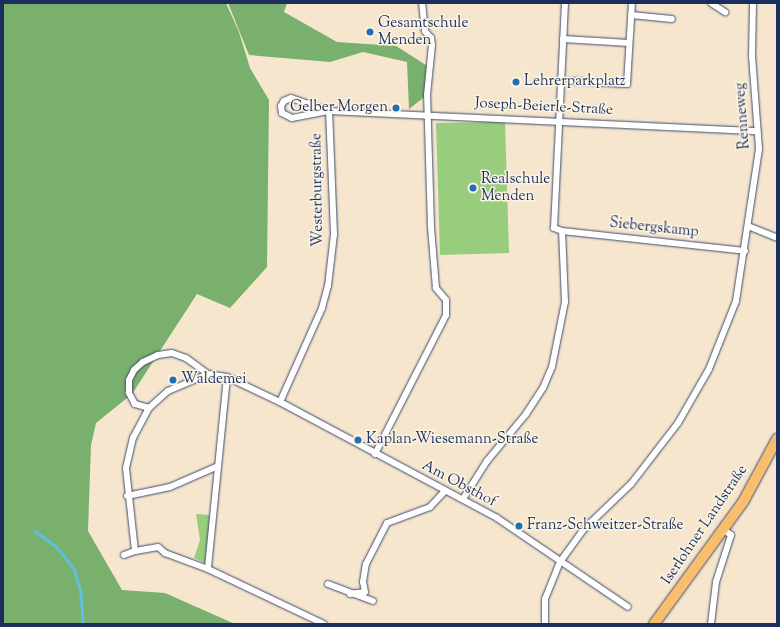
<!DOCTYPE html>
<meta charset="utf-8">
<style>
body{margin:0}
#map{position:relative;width:780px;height:627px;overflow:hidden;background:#f6e6cd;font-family:"Sorts Mill Goudy",serif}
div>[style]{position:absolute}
.green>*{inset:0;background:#98cd7e}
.forest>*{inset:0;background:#7ab06d}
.stream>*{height:2.5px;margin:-1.25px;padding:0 1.25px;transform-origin:1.25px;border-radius:1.25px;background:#60bede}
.roads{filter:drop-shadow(0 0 1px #3c4a6f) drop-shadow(0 0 1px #3c4a6f)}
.street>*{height:6px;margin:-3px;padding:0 3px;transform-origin:3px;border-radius:3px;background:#fff}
.primary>*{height:10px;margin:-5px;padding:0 5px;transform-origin:5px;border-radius:5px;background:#f9be6d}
.dots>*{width:11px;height:11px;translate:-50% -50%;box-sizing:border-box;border:2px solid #fcf5e5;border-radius:50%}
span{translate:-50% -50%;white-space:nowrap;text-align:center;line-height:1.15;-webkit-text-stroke:3px #fcf5e5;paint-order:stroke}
.poi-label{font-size:15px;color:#1b2f5e}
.left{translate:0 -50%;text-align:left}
.right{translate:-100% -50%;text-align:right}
.street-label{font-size:15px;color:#1b2f5e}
.frame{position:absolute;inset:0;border:4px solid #1b2f5e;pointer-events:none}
</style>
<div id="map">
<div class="green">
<div style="clip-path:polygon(505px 122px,509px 253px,440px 255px,436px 123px)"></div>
<div style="clip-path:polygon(196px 514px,210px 515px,206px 563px,194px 558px,200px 540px)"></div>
</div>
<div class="forest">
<div style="clip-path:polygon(3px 3px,226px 3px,239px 32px,250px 68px,269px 100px,267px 267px,230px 308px,197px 294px,132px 394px,96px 423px,91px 445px,88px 531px,122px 590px,165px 593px,235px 624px,3px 624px)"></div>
<div style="clip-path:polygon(228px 3px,287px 3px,284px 12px,337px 42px,396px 46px,429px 67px,427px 95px,409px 109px,407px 62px,363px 52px,330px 62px,249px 55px)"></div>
</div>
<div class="stream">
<div style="left:35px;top:531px;width:26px;rotate:36deg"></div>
<div style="left:56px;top:546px;width:28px;rotate:51deg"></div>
<div style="left:74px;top:568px;width:26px;rotate:74deg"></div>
<div style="left:81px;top:593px;width:31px;rotate:86deg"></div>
</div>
<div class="roads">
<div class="street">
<div style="left:711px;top:3px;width:17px;rotate:33deg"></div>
<div style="left:631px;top:15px;width:41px;rotate:5.6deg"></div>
<div style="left:563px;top:39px;width:66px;rotate:3.5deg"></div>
<div style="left:571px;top:81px;width:56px;rotate:3.1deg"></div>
<div style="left:627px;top:84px;width:81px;rotate:-86.5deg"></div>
<div style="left:329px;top:111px;width:40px;rotate:-161.1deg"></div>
<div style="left:291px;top:98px;width:8px;rotate:157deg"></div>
<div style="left:284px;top:101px;width:6px;rotate:121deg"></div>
<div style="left:281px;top:106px;width:7px;rotate:82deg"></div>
<div style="left:282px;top:113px;width:11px;rotate:27deg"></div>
<div style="left:292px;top:118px;width:38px;rotate:-11deg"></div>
<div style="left:329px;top:111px;width:429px;rotate:2.7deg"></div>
<div style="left:748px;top:226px;width:31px;rotate:22deg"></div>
<div style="left:562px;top:231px;width:184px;rotate:6.2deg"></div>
<div style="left:208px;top:374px;width:19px;rotate:9deg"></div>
<div style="left:227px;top:377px;width:193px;rotate:95.7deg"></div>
<div style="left:208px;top:569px;width:46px;rotate:-159.6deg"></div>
<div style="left:165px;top:553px;width:9px;rotate:-139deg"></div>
<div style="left:158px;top:547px;width:23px;rotate:170deg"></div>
<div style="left:135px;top:551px;width:83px;rotate:-96.2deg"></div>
<div style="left:126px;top:468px;width:31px;rotate:-77deg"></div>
<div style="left:133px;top:438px;width:34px;rotate:-62deg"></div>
<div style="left:149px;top:408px;width:25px;rotate:-42deg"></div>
<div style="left:168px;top:391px;width:43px;rotate:-23deg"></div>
<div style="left:227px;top:377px;width:59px;rotate:25.3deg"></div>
<div style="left:280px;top:402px;width:246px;rotate:28.1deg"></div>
<div style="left:497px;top:518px;width:158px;rotate:34.2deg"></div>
<div style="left:280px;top:402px;width:103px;rotate:-65.9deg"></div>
<div style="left:322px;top:308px;width:23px;rotate:-75deg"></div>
<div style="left:328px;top:286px;width:52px;rotate:-83.4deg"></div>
<div style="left:334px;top:234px;width:123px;rotate:-92.3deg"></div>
<div style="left:149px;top:408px;width:15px;rotate:-164deg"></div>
<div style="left:135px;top:404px;width:13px;rotate:-119deg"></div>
<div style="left:129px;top:393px;width:13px;rotate:-90deg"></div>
<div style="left:129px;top:380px;width:11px;rotate:-63deg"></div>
<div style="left:134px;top:370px;width:12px;rotate:-42deg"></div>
<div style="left:143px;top:362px;width:17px;rotate:-25deg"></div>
<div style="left:158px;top:355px;width:14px;rotate:-8deg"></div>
<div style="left:172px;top:353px;width:15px;rotate:20deg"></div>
<div style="left:186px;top:358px;width:27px;rotate:36deg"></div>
<div style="left:375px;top:454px;width:156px;rotate:-62.9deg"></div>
<div style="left:446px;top:315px;width:15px;rotate:-90deg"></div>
<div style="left:446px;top:300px;width:16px;rotate:-130deg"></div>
<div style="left:436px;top:288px;width:61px;rotate:-94.7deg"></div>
<div style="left:431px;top:227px;width:132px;rotate:-91.7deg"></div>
<div style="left:427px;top:95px;width:50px;rotate:-84.3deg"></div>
<div style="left:432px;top:45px;width:7px;rotate:-98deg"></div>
<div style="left:431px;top:38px;width:9px;rotate:-131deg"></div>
<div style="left:425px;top:31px;width:28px;rotate:-96deg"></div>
<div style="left:127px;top:496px;width:44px;rotate:-11.8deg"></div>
<div style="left:170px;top:487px;width:52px;rotate:-23.6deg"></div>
<div style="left:463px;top:499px;width:45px;rotate:-57.7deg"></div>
<div style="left:487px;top:461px;width:61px;rotate:-50.3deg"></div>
<div style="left:526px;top:414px;width:31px;rotate:-57deg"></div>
<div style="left:543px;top:388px;width:23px;rotate:-67deg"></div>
<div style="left:552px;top:367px;width:66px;rotate:-78.7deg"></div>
<div style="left:565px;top:302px;width:71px;rotate:-92.4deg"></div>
<div style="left:562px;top:231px;width:9px;rotate:-159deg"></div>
<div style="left:554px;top:228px;width:225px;rotate:-87.2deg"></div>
<div style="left:124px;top:555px;width:12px;rotate:-20deg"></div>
<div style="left:208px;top:569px;width:128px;rotate:25.4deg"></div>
<div style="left:328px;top:584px;width:48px;rotate:20.7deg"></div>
<div style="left:350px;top:594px;width:15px;rotate:-8deg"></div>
<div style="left:365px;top:592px;width:10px;rotate:-101deg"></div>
<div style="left:363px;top:582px;width:18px;rotate:-81deg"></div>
<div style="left:366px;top:564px;width:46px;rotate:-62.9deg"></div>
<div style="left:387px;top:523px;width:46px;rotate:-20.4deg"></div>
<div style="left:430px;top:507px;width:22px;rotate:-47deg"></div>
<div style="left:545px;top:624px;width:25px;rotate:-90deg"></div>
<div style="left:545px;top:599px;width:40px;rotate:-68deg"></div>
<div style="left:560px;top:562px;width:41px;rotate:-54deg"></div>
<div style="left:584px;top:529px;width:65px;rotate:-43.8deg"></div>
<div style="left:631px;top:484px;width:77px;rotate:-52.4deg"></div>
<div style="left:678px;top:423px;width:62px;rotate:-60.1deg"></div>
<div style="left:709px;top:369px;width:73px;rotate:-68.3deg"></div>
<div style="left:736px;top:301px;width:154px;rotate:-81.4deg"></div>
<div style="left:759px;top:149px;width:93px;rotate:-94.3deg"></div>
<div style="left:752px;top:56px;width:53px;rotate:-88.9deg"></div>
<div style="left:711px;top:624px;width:42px;rotate:-83.2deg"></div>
<div style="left:716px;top:582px;width:49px;rotate:-72.3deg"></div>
<div style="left:731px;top:535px;width:10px;rotate:-143deg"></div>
</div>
<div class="primary">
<div style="left:654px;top:624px;width:151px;rotate:-53.9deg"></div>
<div style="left:743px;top:502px;width:72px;rotate:-61.6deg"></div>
</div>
</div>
<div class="dots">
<div style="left:370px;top:32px;background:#1f6fb2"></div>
<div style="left:516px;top:82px;background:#1f6fb2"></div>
<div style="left:396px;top:108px;background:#1f6fb2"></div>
<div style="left:473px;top:188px;background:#1f6fb2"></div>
<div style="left:173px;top:380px;background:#1f6fb2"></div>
<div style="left:358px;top:440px;background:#1f6fb2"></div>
<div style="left:519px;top:526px;background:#1f6fb2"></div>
</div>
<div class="poi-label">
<span class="left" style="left:378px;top:32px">Gesamtschule<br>Menden</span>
<span class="left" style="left:524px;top:82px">Lehrerparkplatz</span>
<span class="right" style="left:388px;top:108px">Gelber Morgen</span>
<span class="left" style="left:481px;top:188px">Realschule<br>Menden</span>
<span class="left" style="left:181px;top:380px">Waldemei</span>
<span class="left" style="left:366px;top:440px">Kaplan-Wiesemann-Straße</span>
<span class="left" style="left:527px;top:526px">Franz-Schweitzer-Straße</span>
</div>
<div class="street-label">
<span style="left:544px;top:107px;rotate:3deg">Joseph-Beierle-Straße</span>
<span style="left:743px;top:116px;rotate:-94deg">Renneweg</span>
<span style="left:318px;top:190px;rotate:-91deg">Westerburgstraße</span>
<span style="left:654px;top:228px;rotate:6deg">Siebergskamp</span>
<span style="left:459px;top:484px;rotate:28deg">Am Obsthof</span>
<span style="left:705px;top:525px;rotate:-56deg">Iserlohner Landstraße</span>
</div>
<div class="frame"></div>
</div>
